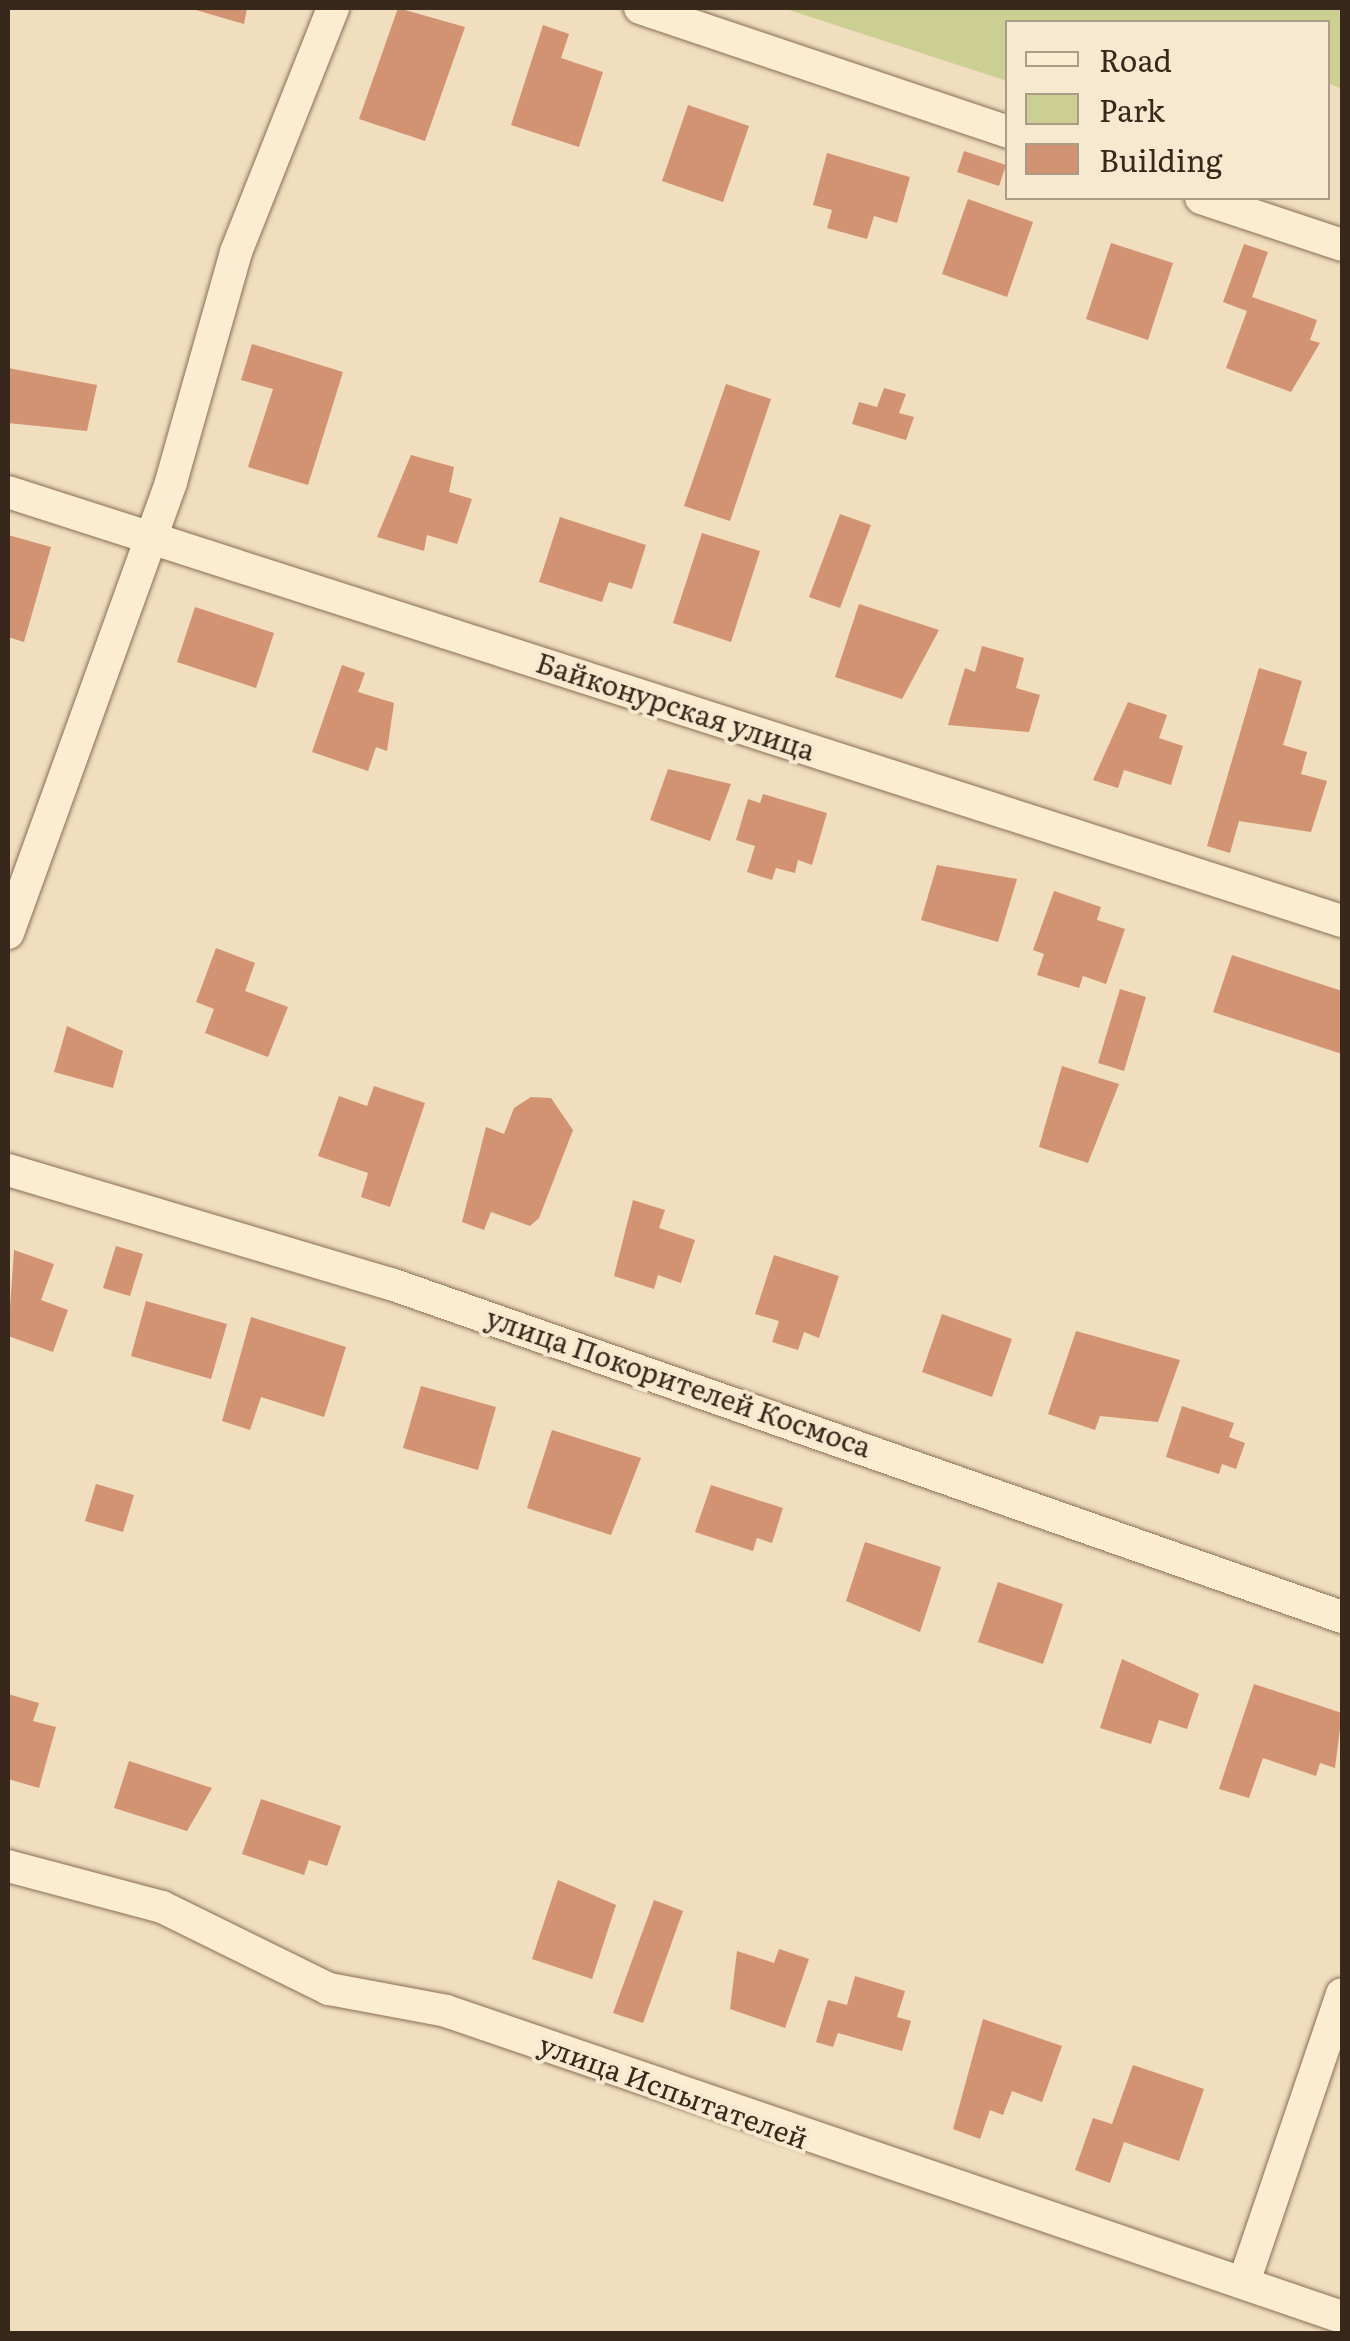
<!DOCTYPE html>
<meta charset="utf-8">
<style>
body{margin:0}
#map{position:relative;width:1350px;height:2341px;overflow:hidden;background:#f0debf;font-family:Literata,serif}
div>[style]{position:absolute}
.green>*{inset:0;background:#cccf92}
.building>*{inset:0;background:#d19372}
.roads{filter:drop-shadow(0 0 2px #8a6e56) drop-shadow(0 0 2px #8a6e56)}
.street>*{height:32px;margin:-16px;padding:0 16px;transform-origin:16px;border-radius:16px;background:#fbecd2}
span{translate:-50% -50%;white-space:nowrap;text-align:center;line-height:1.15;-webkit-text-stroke:8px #f7e9cf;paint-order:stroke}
.street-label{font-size:28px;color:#38281c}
.frame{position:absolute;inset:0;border:10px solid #38281c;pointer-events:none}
.legend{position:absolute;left:1005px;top:20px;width:325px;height:180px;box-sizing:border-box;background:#f7e9cf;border:2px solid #ab9c87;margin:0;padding:12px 18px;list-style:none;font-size:30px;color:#38281c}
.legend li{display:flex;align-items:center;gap:20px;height:50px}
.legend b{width:50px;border:2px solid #ab9c87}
</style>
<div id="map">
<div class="green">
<div style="clip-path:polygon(783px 8px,1342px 8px,1342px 89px,1328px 83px,1328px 22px,1008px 22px,1007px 81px)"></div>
</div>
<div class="building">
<div style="clip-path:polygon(189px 8px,247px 8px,244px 24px)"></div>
<div style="clip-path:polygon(398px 8px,465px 27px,425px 141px,359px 119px)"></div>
<div style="clip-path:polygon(543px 25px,569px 34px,561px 58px,603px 72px,579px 147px,511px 125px)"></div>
<div style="clip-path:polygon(688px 105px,749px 126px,723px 202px,662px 181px)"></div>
<div style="clip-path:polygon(964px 151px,1006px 165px,999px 186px,957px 172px)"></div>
<div style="clip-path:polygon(827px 153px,910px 177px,897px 223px,874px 216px,867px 239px,827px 228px,832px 210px,813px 205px)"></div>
<div style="clip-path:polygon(968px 199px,1033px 222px,1007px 297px,942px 274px)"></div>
<div style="clip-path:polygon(1111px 243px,1173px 263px,1148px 340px,1086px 319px)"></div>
<div style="clip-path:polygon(1244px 244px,1268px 252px,1252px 297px,1317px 320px,1310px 340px,1320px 343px,1291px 392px,1226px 368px,1247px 311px,1223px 302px)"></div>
<div style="clip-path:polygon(252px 344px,343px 372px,308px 485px,248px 467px,273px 389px,241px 380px)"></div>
<div style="clip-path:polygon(8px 368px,97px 385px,87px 431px,8px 423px)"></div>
<div style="clip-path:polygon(726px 384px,771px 399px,730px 521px,684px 506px)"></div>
<div style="clip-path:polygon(884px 388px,906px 394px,899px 413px,914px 417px,906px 440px,852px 424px,859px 402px,877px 407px)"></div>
<div style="clip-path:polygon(411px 455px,454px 467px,449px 492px,472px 499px,457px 544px,427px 535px,424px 551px,377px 537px)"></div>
<div style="clip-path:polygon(840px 514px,871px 525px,840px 608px,809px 597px)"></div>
<div style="clip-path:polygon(560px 517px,646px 545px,632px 589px,609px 582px,602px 602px,539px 582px)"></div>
<div style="clip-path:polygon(702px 533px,760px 551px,731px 642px,673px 623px)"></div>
<div style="clip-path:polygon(8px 535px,51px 547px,24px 642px,8px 637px)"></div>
<div style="clip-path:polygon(859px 604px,939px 630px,902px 699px,835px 677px)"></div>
<div style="clip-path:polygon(195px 607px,274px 633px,256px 688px,177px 662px)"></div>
<div style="clip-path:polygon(982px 646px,1024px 658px,1016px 688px,1040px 695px,1029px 732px,948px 725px,965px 668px,975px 672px)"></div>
<div style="clip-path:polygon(342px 665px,365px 673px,358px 692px,394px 703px,387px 751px,376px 747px,368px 771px,312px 752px)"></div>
<div style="clip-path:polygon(1259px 668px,1302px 681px,1283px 745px,1307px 752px,1301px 774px,1327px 781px,1311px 832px,1239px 821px,1230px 853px,1207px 846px)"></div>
<div style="clip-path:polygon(1128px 702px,1167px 715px,1159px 738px,1183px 746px,1171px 785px,1124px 770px,1118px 788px,1093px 780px)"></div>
<div style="clip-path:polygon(668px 769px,731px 784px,710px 841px,650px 820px)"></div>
<div style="clip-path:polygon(763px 794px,827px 813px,812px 865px,798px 860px,795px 873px,776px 868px,772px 880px,747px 872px,755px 846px,736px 840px,748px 799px,760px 803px)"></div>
<div style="clip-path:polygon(937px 865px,1017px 879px,998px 942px,921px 920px)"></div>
<div style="clip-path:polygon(1054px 891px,1101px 907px,1097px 920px,1125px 929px,1106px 984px,1083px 976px,1079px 988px,1037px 975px,1044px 954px,1033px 950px)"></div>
<div style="clip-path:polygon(216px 948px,255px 963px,245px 991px,288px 1007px,268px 1057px,205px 1033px,214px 1009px,196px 1002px)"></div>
<div style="clip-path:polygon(1232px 955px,1342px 991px,1342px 1054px,1213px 1012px)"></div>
<div style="clip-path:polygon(1120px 989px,1146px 997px,1124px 1071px,1098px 1063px)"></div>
<div style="clip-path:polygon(67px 1026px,123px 1051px,113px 1088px,54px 1072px)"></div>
<div style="clip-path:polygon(1062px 1066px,1119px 1084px,1088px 1163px,1039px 1147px)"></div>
<div style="clip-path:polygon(374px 1086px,425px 1103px,390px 1207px,361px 1197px,368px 1173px,318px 1156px,339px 1096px,367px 1106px)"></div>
<div style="clip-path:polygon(531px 1097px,551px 1098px,573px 1130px,539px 1218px,530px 1226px,491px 1212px,484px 1230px,462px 1222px,486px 1127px,504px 1134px,514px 1108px)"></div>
<div style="clip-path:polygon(633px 1200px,665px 1210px,659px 1228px,695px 1240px,681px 1283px,658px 1275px,654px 1289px,614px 1276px)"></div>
<div style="clip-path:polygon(116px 1246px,143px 1254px,130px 1296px,103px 1288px)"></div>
<div style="clip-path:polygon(14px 1250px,54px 1264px,41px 1300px,68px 1310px,53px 1352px,8px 1336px)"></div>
<div style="clip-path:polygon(774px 1255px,839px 1276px,819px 1338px,804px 1332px,798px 1350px,772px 1342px,779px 1321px,755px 1314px)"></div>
<div style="clip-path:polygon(146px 1301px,227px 1324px,211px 1379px,131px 1356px)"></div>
<div style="clip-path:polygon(942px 1314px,1012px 1339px,992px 1397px,922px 1372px)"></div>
<div style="clip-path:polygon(251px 1317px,346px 1347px,324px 1417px,261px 1397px,250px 1430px,222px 1421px)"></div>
<div style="clip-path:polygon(1076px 1331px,1180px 1360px,1158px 1422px,1100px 1416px,1095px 1430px,1048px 1414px)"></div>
<div style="clip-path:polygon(421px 1386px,496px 1407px,478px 1470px,403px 1448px)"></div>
<div style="clip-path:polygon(1182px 1406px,1234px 1423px,1229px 1437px,1245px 1443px,1236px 1469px,1222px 1464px,1219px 1474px,1166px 1457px)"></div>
<div style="clip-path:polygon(552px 1430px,641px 1458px,611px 1535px,527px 1508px)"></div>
<div style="clip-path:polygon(96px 1484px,134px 1495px,123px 1532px,85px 1521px)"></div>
<div style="clip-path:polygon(711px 1485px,783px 1508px,772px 1543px,757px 1538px,753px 1551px,695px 1532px)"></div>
<div style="clip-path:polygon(865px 1542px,941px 1567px,920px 1632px,846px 1601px)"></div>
<div style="clip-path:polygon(998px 1582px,1063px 1604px,1043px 1664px,978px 1642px)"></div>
<div style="clip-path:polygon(1122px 1659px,1199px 1694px,1187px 1729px,1159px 1720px,1151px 1744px,1100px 1728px)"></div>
<div style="clip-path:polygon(1254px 1684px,1342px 1713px,1335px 1768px,1320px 1763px,1316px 1776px,1263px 1758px,1249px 1798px,1219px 1789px)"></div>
<div style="clip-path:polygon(8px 1694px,39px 1703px,33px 1721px,56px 1727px,39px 1788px,8px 1779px)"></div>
<div style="clip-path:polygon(129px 1761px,212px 1788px,187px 1831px,114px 1808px)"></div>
<div style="clip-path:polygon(261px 1799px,341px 1826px,327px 1866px,309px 1860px,304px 1875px,242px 1854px)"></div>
<div style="clip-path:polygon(558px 1880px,616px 1905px,592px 1979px,532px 1959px)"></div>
<div style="clip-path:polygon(654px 1900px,683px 1911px,643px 2023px,613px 2013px)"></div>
<div style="clip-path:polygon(779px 1949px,809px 1959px,785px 2028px,730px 2009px,737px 1951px,774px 1963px)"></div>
<div style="clip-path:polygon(855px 1976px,905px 1991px,897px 2017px,911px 2021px,902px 2051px,838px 2033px,833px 2047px,816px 2042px,828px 2000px,847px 2005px)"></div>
<div style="clip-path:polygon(983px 2019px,1062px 2046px,1042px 2102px,1012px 2091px,1003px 2115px,990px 2110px,980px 2139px,953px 2129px)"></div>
<div style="clip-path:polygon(1133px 2065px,1204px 2089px,1179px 2161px,1124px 2142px,1110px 2183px,1075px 2170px,1093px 2118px,1112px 2124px)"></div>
</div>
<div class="roads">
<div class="street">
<div style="left:640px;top:8px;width:388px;rotate:18.6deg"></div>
<div style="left:1201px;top:198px;width:149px;rotate:18.4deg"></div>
<div style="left:8px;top:492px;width:1401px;rotate:17.83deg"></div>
<div style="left:8px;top:933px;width:480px;rotate:-70.1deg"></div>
<div style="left:171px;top:482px;width:239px;rotate:-74.2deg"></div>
<div style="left:236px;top:252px;width:263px;rotate:-68.3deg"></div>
<div style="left:8px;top:1170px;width:400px;rotate:16.6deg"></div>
<div style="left:391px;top:1284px;width:1008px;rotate:19.3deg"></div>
<div style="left:8px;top:1866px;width:159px;rotate:14.9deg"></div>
<div style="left:162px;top:1907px;width:186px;rotate:26.2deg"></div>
<div style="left:329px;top:1989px;width:119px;rotate:10.6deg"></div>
<div style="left:446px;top:2011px;width:947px;rotate:18.86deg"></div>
<div style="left:1244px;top:2282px;width:304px;rotate:-71.2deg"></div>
</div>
</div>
<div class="street-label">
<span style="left:676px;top:705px;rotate:18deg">Байконурская улица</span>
<span style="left:679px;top:1381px;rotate:19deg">улица Покорителей Космоса</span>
<span style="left:674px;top:2090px;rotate:20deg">улица Испытателей</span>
</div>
<div class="frame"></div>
<ul class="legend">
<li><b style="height:12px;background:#fbecd2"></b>Road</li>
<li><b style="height:28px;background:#cccf92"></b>Park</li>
<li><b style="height:28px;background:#d19372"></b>Building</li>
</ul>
</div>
